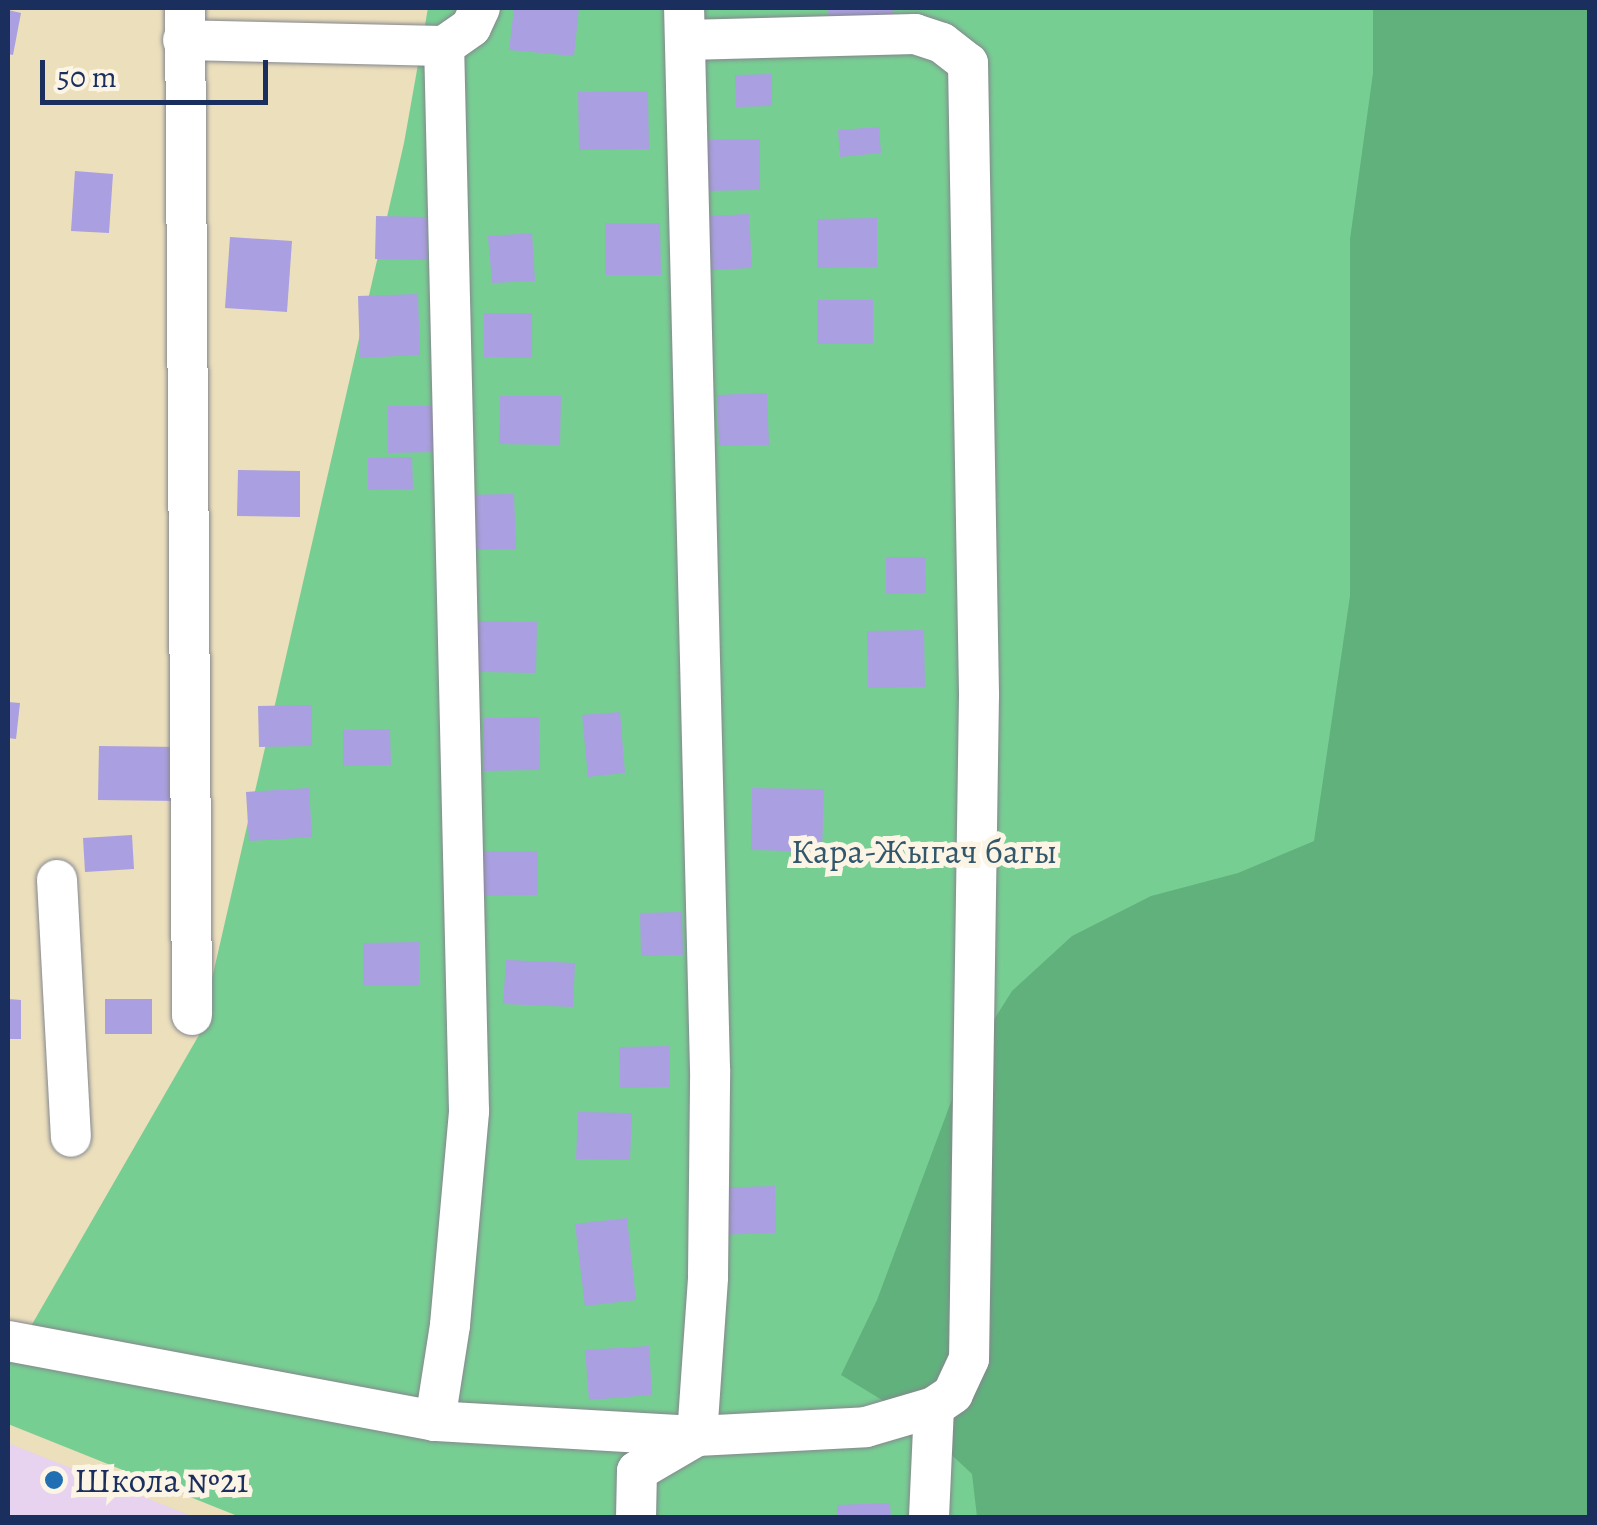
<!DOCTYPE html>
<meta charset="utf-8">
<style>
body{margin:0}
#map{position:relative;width:1597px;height:1525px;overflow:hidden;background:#ecdfbc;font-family:Alegreya,serif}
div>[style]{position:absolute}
.built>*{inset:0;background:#e7d2ef}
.green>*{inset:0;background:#77ce93}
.forest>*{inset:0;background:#61b17d}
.building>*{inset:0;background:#aa9fe0}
.roads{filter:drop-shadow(0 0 2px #84878d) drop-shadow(0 0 2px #84878d)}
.minor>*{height:40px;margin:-20px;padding:0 20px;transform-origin:20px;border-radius:20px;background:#fff}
.dots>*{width:28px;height:28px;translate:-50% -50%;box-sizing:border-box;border:5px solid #fcf5e5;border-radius:50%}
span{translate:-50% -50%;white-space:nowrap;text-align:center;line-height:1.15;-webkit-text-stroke:10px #fcf5e5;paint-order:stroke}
.park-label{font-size:35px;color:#32576b}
.poi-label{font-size:35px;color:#1b2f5e}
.left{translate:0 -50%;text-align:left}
.frame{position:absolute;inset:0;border:10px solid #1b2f5e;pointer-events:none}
.scale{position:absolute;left:40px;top:60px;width:228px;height:45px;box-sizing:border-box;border:5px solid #1b2f5e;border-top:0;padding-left:12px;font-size:30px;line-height:35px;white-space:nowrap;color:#1b2f5e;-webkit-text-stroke:8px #fcf5e5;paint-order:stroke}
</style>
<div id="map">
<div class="built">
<div style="clip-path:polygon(8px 1443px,194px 1517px,8px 1517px)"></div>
</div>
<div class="green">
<div style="clip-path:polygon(428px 8px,1589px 8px,1589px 1517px,240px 1517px,8px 1424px,8px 1366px,199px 1035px,404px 143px)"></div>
</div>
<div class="forest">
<div style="clip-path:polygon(1373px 8px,1589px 8px,1589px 1517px,977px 1517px,972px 1474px,913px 1419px,841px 1375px,877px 1300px,964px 1067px,1012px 991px,1072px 936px,1151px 896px,1238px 873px,1314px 841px,1350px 596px,1350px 239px,1373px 73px)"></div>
</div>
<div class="building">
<div style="clip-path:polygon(514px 8px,579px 8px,574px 56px,509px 50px)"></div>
<div style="clip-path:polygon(828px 8px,893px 8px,893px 17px,829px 21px)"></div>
<div style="clip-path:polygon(8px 10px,21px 13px,13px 55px,8px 54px)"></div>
<div style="clip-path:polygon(772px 74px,772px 106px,736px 107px,735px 75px)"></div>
<div style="clip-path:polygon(648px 91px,649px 149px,579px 150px,578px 92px)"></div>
<div style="clip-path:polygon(879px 127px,881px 153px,840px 157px,838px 130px)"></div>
<div style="clip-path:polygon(760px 139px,760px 190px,703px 191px,702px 140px)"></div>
<div style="clip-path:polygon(75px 171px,113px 174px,109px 233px,71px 231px)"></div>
<div style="clip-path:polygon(749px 214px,752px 268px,711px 270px,709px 216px)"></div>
<div style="clip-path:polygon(376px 216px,428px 217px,428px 260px,375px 259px)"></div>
<div style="clip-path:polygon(877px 218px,877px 267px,817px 268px,817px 219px)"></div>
<div style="clip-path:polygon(605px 223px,660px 223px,661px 275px,605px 275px)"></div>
<div style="clip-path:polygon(532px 233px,535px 281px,492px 283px,488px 236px)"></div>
<div style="clip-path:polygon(230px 237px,292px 241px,287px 312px,225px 308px)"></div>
<div style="clip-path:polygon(418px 294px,420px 355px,360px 358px,358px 296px)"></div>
<div style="clip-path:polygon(817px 300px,873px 300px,873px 344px,817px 344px)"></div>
<div style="clip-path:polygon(484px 313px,532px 313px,532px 358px,484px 357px)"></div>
<div style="clip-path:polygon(767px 393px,769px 445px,719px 446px,717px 395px)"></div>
<div style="clip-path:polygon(500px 396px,561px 396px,560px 445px,499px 444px)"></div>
<div style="clip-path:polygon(388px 406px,438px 406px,438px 452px,388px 453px)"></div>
<div style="clip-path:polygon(412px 457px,413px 489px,368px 490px,368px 458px)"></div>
<div style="clip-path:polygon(238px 470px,300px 471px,300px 517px,237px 516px)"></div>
<div style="clip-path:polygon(514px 494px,516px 549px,464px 550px,462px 495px)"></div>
<div style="clip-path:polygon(886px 557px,925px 557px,926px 593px,886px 594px)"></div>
<div style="clip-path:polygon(478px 621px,537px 622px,536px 673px,477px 672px)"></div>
<div style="clip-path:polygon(924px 630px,925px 687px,868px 688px,867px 631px)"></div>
<div style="clip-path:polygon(8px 702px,20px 703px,16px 739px,8px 738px)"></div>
<div style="clip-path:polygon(312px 705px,312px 746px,259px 747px,258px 706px)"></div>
<div style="clip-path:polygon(620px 712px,625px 773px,588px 777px,582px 715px)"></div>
<div style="clip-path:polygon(539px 717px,540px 770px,484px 771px,483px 718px)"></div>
<div style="clip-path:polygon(390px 729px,391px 765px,343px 766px,343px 730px)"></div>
<div style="clip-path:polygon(99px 746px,180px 747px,179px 801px,98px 800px)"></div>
<div style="clip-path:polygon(309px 788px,312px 837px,249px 841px,246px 792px)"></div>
<div style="clip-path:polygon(752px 788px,824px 789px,822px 852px,751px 850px)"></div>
<div style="clip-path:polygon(132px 835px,134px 869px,85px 872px,83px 838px)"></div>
<div style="clip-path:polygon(474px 851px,538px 851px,538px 895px,474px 896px)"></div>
<div style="clip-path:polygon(682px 912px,683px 955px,641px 956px,640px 913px)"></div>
<div style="clip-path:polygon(419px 942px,419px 986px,363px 986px,363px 943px)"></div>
<div style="clip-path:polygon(506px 960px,575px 963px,573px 1007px,503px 1004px)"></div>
<div style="clip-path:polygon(8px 999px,21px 1000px,21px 1039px,8px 1039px)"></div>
<div style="clip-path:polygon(105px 999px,152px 999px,152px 1034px,105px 1034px)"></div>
<div style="clip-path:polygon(670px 1046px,670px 1087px,620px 1088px,619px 1047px)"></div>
<div style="clip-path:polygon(578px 1112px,632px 1113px,630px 1160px,576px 1159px)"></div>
<div style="clip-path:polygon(775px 1186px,776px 1233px,714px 1235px,713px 1188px)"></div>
<div style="clip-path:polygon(627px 1218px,636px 1300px,585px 1306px,575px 1224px)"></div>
<div style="clip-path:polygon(649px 1346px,652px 1395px,589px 1400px,585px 1350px)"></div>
<div style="clip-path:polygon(890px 1503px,891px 1518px,837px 1518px,837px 1505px)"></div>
</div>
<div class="roads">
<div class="minor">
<div style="left:185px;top:8px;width:1007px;rotate:89.6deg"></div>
<div style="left:686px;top:40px;width:229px;rotate:-1.5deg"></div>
<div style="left:915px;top:34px;width:28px;rotate:18deg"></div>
<div style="left:942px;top:43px;width:33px;rotate:38deg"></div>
<div style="left:968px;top:63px;width:632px;rotate:89deg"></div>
<div style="left:979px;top:695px;width:664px;rotate:90.86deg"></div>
<div style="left:969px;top:1359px;width:38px;rotate:115deg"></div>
<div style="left:953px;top:1394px;width:23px;rotate:146deg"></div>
<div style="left:934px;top:1407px;width:111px;rotate:92.6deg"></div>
<div style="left:444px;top:46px;width:33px;rotate:-35deg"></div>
<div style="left:471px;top:27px;width:21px;rotate:-65deg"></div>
<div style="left:57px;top:880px;width:257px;rotate:86.9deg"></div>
<div style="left:8px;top:1341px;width:434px;rotate:10.6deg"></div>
<div style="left:435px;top:1421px;width:97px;rotate:-81.1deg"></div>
<div style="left:450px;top:1325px;width:215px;rotate:-84.9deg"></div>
<div style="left:469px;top:1111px;width:1065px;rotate:-91.34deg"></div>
<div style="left:444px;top:46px;width:261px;rotate:-178.7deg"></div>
<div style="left:435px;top:1421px;width:262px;rotate:3.3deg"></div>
<div style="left:697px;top:1436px;width:159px;rotate:-86deg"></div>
<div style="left:708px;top:1277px;width:208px;rotate:-89.4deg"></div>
<div style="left:710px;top:1069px;width:1061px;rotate:-91.4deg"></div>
<div style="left:636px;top:1518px;width:47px;rotate:-88.8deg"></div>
<div style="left:637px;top:1471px;width:69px;rotate:-30.3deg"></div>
<div style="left:697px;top:1436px;width:169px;rotate:-3deg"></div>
<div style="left:866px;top:1427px;width:71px;rotate:-16.4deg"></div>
</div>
</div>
<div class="dots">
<div style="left:54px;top:1480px;background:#1f6fb2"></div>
</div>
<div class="park-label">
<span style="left:924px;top:851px">Кара-Жыгач багы</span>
</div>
<div class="poi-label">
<span class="left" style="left:74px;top:1480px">Школа №21</span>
</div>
<div class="frame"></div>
<div class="scale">50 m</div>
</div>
